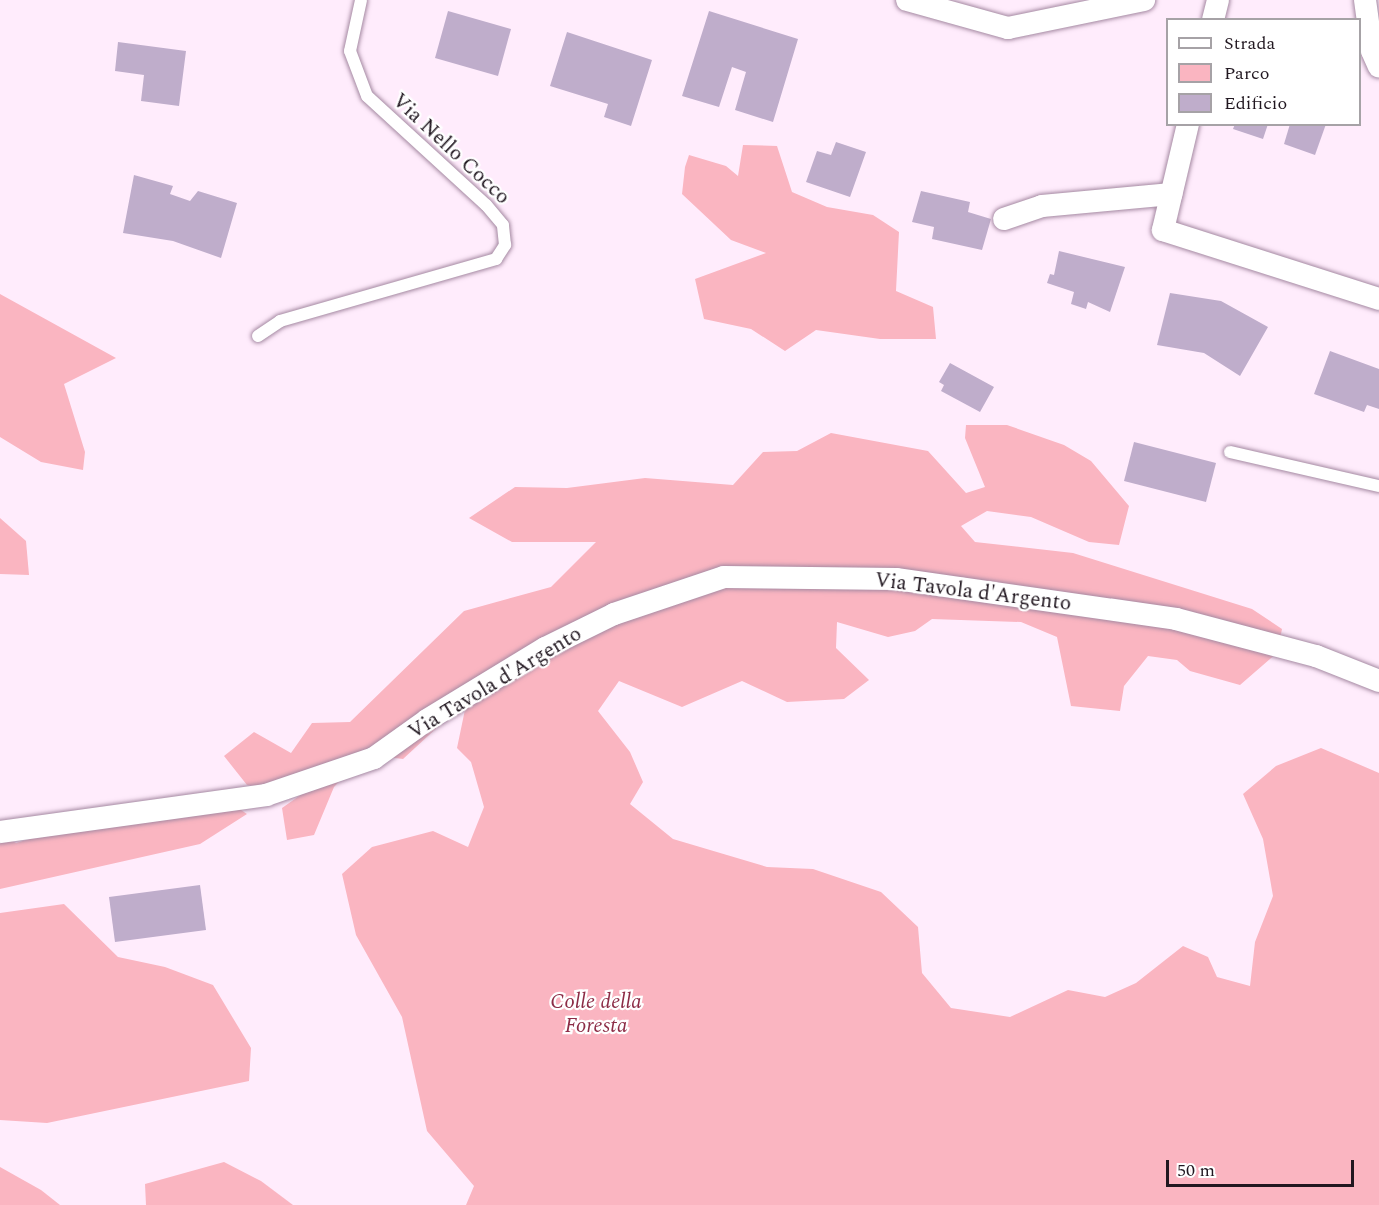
<!DOCTYPE html>
<style>
body{margin:0}
#map{position:relative;width:1379px;height:1205px;overflow:hidden;background:#ffecfc;font-family:Spectral,serif}
div>[style]{position:absolute}
.green>*{inset:0;background:#fab5c1}
.building>*{inset:0;background:#bfadcb}
.roads{filter:drop-shadow(0 0 2px #a589a2) drop-shadow(0 0 2px #a589a2)}
.lane>*{height:12px;margin:-6px;padding:0 6px;transform-origin:6px;border-radius:6px;background:#fff}
.street>*{height:22px;margin:-11px;padding:0 11px;transform-origin:11px;border-radius:11px;background:#fff}
span{translate:-50% -50%;white-space:nowrap;text-align:center;line-height:1.15;-webkit-text-stroke:4.5px #fff;paint-order:stroke}
.street-label{font-size:21px;color:#211720}
.park-label{font-size:21px;color:#8c2c46;font-style:italic}
.legend{position:absolute;left:1166px;top:18px;width:195px;height:108px;box-sizing:border-box;background:#fff;border:2px solid #a6a2a6;margin:0;padding:8px 10px;list-style:none;font-size:18px;color:#211720}
.legend li{display:flex;align-items:center;gap:12px;height:30px}
.legend b{width:30px;border:2px solid #a6a2a6}
.scale{position:absolute;left:1166px;top:1160px;width:188px;height:27px;box-sizing:border-box;border:3px solid #211720;border-top:0;padding-left:8px;font-size:18px;line-height:21px;white-space:nowrap;color:#211720;-webkit-text-stroke:4px #fff;paint-order:stroke}
</style>
<div id="map">
<div class="green">
<div style="clip-path:polygon(743px 145px,777px 146px,792px 192px,827px 207px,873px 215px,899px 232px,896px 291px,933px 307px,936px 339px,880px 339px,816px 330px,785px 351px,751px 329px,704px 319px,695px 279px,766px 253px,731px 240px,682px 194px,685px 167px,689px 155px,726px 166px,738px 176px)"></div>
<div style="clip-path:polygon(0 294px,116px 358px,64px 384px,85px 452px,83px 470px,41px 462px,0 437px)"></div>
<div style="clip-path:polygon(966px 425px,1007px 425px,1064px 445px,1091px 461px,1129px 506px,1119px 545px,1089px 542px,1031px 517px,987px 511px,961px 526px,975px 542px,1073px 553px,1252px 609px,1282px 629px,1277px 653px,1240px 685px,1190px 671px,1177px 660px,1148px 656px,1124px 686px,1120px 711px,1071px 706px,1057px 637px,1021px 622px,932px 619px,915px 631px,888px 637px,837px 622px,836px 648px,869px 680px,844px 699px,787px 702px,742px 681px,682px 707px,619px 681px,598px 711px,630px 752px,643px 782px,630px 804px,673px 839px,767px 867px,813px 869px,881px 892px,918px 927px,922px 973px,951px 1008px,1010px 1017px,1068px 990px,1105px 997px,1136px 983px,1183px 946px,1208px 957px,1217px 977px,1250px 986px,1255px 942px,1273px 896px,1263px 839px,1243px 794px,1276px 766px,1321px 748px,1379px 773px,1379px 1205px,466px 1205px,474px 1186px,427px 1131px,402px 1017px,356px 935px,342px 874px,372px 847px,433px 831px,468px 847px,484px 807px,471px 762px,457px 748px,467px 700px,403px 759px,373px 755px,356px 763px,334px 787px,314px 835px,287px 840px,282px 808px,302px 794px,247px 785px,224px 756px,254px 732px,291px 753px,312px 723px,350px 722px,464px 611px,551px 587px,596px 542px,512px 542px,469px 518px,515px 487px,567px 488px,645px 478px,733px 485px,763px 452px,797px 451px,831px 433px,928px 451px,966px 493px,985px 487px,965px 438px)"></div>
<div style="clip-path:polygon(0 518px,26px 541px,29px 575px,0 574px)"></div>
<div style="clip-path:polygon(226px 800px,247px 814px,200px 844px,0 889px,0 834px,16px 843px,66px 828px)"></div>
<div style="clip-path:polygon(64px 904px,118px 957px,165px 967px,213px 985px,251px 1048px,249px 1081px,47px 1123px,0 1120px,0 913px)"></div>
<div style="clip-path:polygon(224px 1162px,261px 1181px,293px 1205px,146px 1205px,145px 1184px)"></div>
<div style="clip-path:polygon(0 1167px,41px 1190px,60px 1205px,0 1205px)"></div>
</div>
<div class="building">
<div style="clip-path:polygon(448px 11px,511px 29px,498px 76px,435px 58px)"></div>
<div style="clip-path:polygon(709px 11px,798px 39px,773px 122px,735px 110px,746px 72px,732px 67px,719px 107px,682px 96px)"></div>
<div style="clip-path:polygon(567px 32px,652px 60px,631px 126px,604px 117px,608px 104px,550px 86px)"></div>
<div style="clip-path:polygon(118px 42px,186px 51px,179px 106px,141px 101px,144px 75px,115px 71px)"></div>
<div style="clip-path:polygon(1235px 124px,1268px 124px,1263px 139px,1233px 129px)"></div>
<div style="clip-path:polygon(1290px 124px,1326px 124px,1315px 155px,1284px 144px)"></div>
<div style="clip-path:polygon(836px 142px,866px 152px,850px 197px,806px 182px,817px 151px,831px 155px)"></div>
<div style="clip-path:polygon(134px 175px,173px 186px,170px 194px,190px 201px,198px 191px,237px 203px,221px 258px,173px 241px,123px 233px)"></div>
<div style="clip-path:polygon(921px 191px,970px 202px,968px 212px,991px 219px,982px 250px,932px 239px,934px 227px,912px 222px)"></div>
<div style="clip-path:polygon(1059px 251px,1125px 267px,1110px 312px,1088px 302px,1086px 309px,1071px 304px,1074px 292px,1047px 283px,1050px 274px,1054px 275px)"></div>
<div style="clip-path:polygon(1170px 293px,1221px 301px,1268px 327px,1240px 376px,1204px 353px,1157px 345px)"></div>
<div style="clip-path:polygon(1330px 351px,1379px 369px,1379px 409px,1367px 405px,1364px 412px,1314px 394px)"></div>
<div style="clip-path:polygon(950px 363px,994px 387px,980px 412px,941px 391px,944px 385px,939px 382px)"></div>
<div style="clip-path:polygon(1134px 442px,1216px 463px,1206px 502px,1124px 481px)"></div>
<div style="clip-path:polygon(200px 885px,206px 930px,115px 942px,109px 897px)"></div>
</div>
<div class="roads">
<div class="lane">
<div style="left:258px;top:336px;width:27px;rotate:-34deg"></div>
<div style="left:280px;top:321px;width:225px;rotate:-16deg"></div>
<div style="left:496px;top:259px;width:17px;rotate:-57deg"></div>
<div style="left:505px;top:245px;width:20px;rotate:-96deg"></div>
<div style="left:503px;top:225px;width:26px;rotate:-130deg"></div>
<div style="left:486px;top:205px;width:161px;rotate:-137.5deg"></div>
<div style="left:367px;top:96px;width:48px;rotate:-110.7deg"></div>
<div style="left:350px;top:51px;width:52px;rotate:-77.8deg"></div>
<div style="left:1230px;top:452px;width:153px;rotate:12.9deg"></div>
</div>
<div class="street">
<div style="left:907px;top:0;width:105px;rotate:15.5deg"></div>
<div style="left:1008px;top:28px;width:139px;rotate:-11.6deg"></div>
<div style="left:1365px;top:0;width:51px;rotate:82.2deg"></div>
<div style="left:1372px;top:51px;width:17px;rotate:66deg"></div>
<div style="left:1213px;top:20px;width:21px;rotate:-76deg"></div>
<div style="left:1188px;top:124px;width:109px;rotate:103.3deg"></div>
<div style="left:1163px;top:230px;width:227px;rotate:17.7deg"></div>
<div style="left:1004px;top:219px;width:40px;rotate:-18.9deg"></div>
<div style="left:1042px;top:206px;width:130px;rotate:-5.3deg"></div>
<div style="left:0;top:832px;width:269px;rotate:-7.9deg"></div>
<div style="left:266px;top:795px;width:114px;rotate:-18.9deg"></div>
<div style="left:374px;top:758px;width:65px;rotate:-35.6deg"></div>
<div style="left:427px;top:720px;width:138px;rotate:-31.4deg"></div>
<div style="left:545px;top:648px;width:77px;rotate:-26.2deg"></div>
<div style="left:614px;top:614px;width:116px;rotate:-18.6deg"></div>
<div style="left:724px;top:577px;width:172px;rotate:0.7deg"></div>
<div style="left:896px;top:579px;width:283px;rotate:8.1deg"></div>
<div style="left:1176px;top:619px;width:145px;rotate:14.8deg"></div>
<div style="left:1316px;top:656px;width:68px;rotate:21.6deg"></div>
</div>
</div>
<div class="street-label">
<span style="left:451px;top:149px;rotate:43deg">Via Nello Cocco</span>
<span style="left:973px;top:592px;rotate:7deg">Via Tavola d'Argento</span>
<span style="left:495px;top:683px;rotate:-31deg">Via Tavola d'Argento</span>
</div>
<div class="park-label">
<span style="left:596px;top:1014px">Colle della<br>Foresta</span>
</div>
<ul class="legend">
<li><b style="height:8px;background:#fff"></b>Strada</li>
<li><b style="height:16px;background:#fab5c1"></b>Parco</li>
<li><b style="height:16px;background:#bfadcb"></b>Edificio</li>
</ul>
<div class="scale">50 m</div>
</div>
